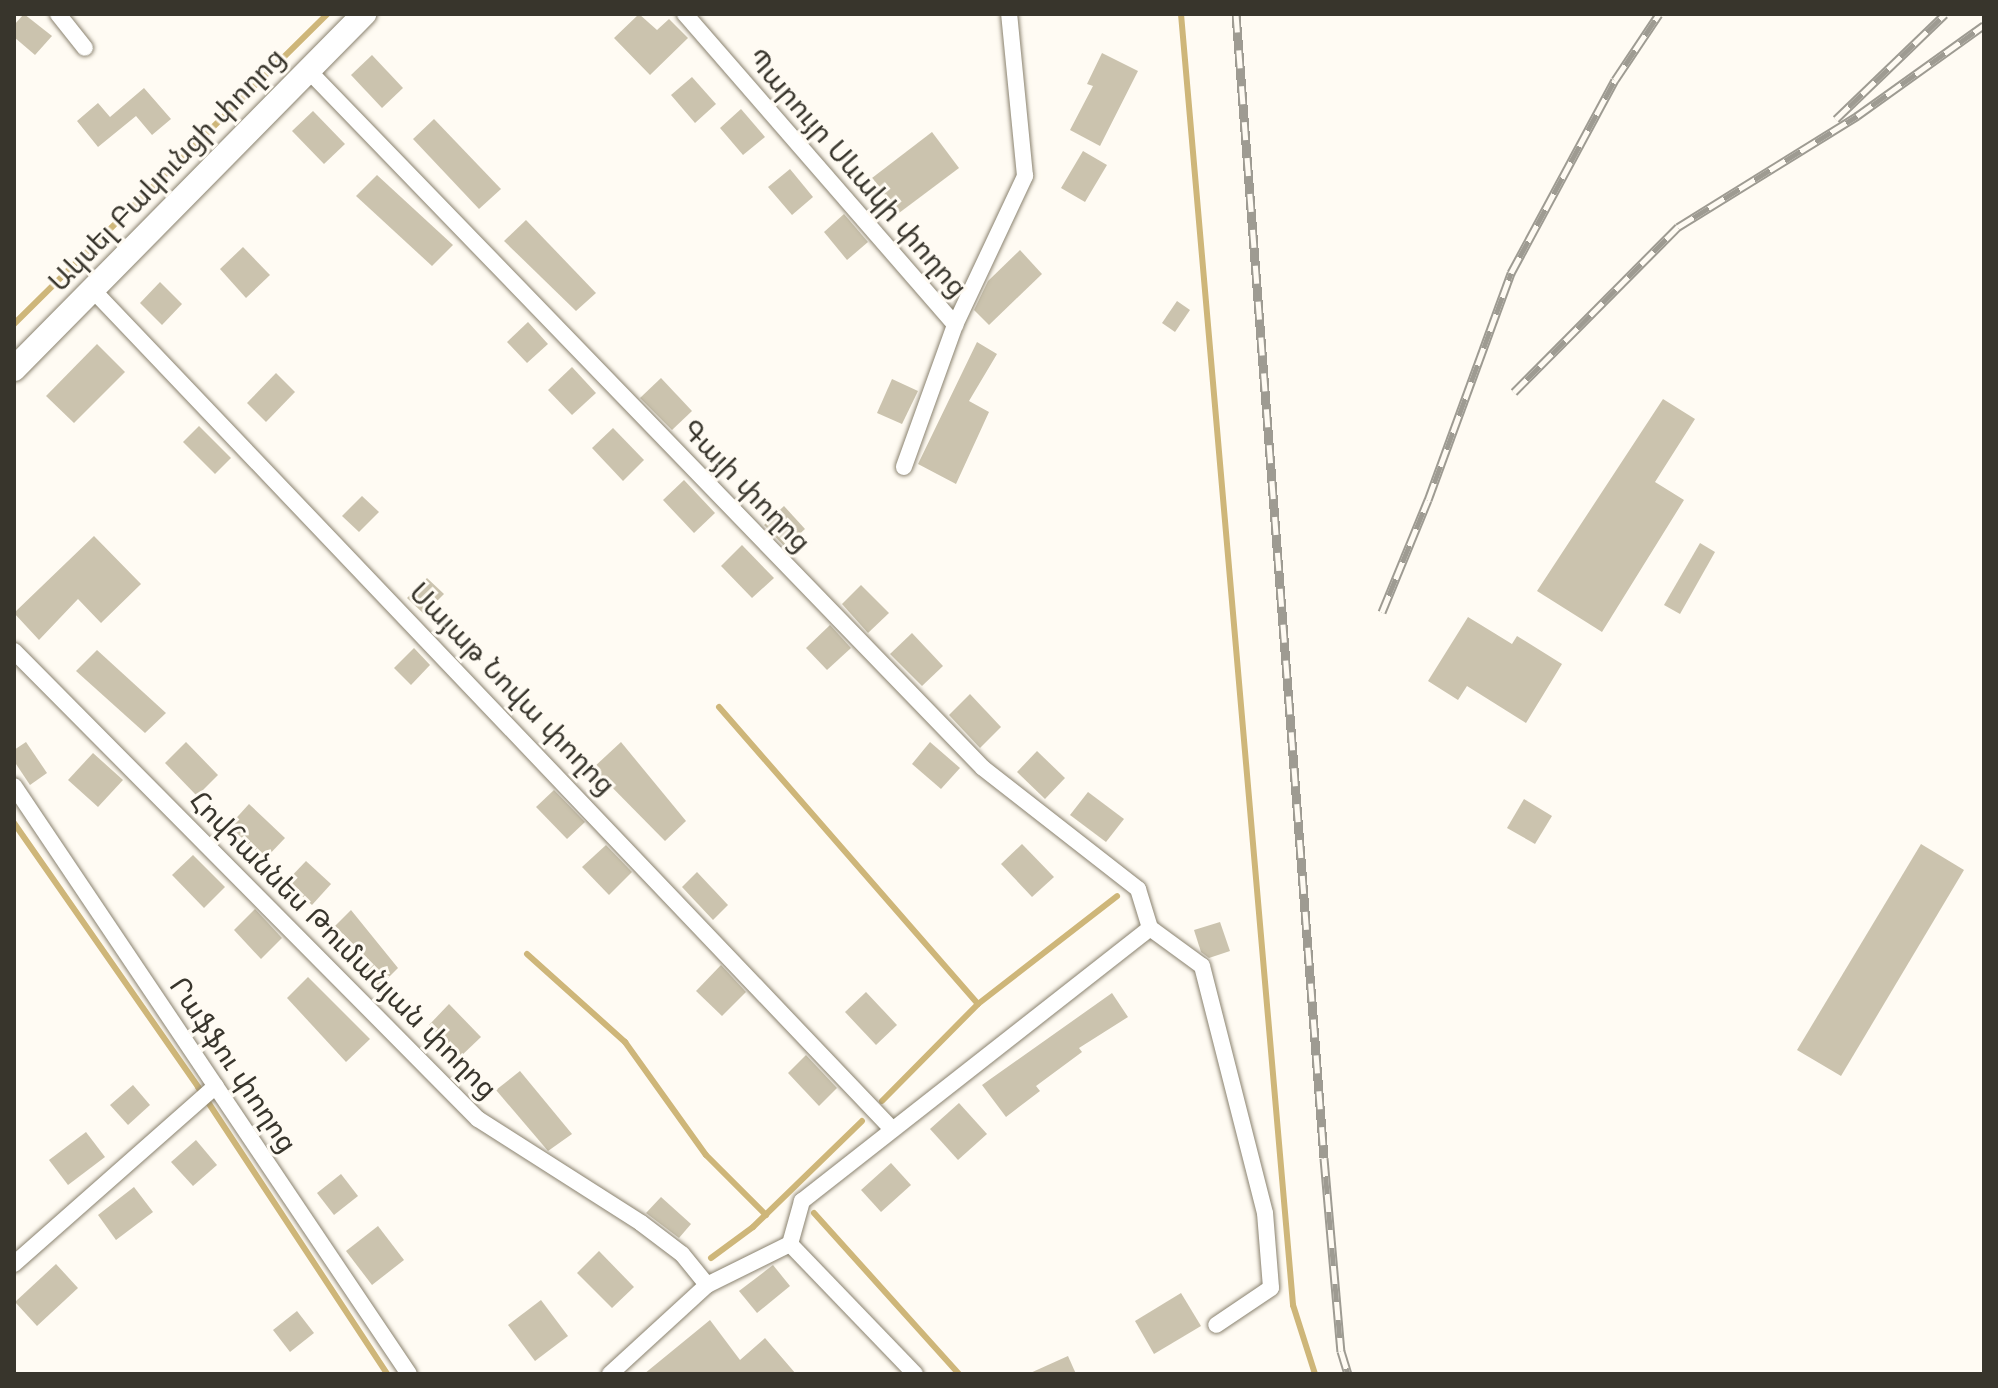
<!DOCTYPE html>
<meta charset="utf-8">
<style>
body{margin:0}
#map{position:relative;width:1998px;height:1388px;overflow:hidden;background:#fffbf3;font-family:Poppins,"Noto Sans Armenian",sans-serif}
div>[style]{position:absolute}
.stream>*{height:6px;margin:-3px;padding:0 3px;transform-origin:3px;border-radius:3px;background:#ceb679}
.building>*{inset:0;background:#cbc3ae}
.roads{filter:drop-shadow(0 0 2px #8a826f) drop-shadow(0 0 2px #8a826f)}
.street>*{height:16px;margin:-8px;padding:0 8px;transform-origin:8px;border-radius:8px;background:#fff}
.secondary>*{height:24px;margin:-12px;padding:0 12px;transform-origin:12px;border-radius:12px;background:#fff}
.rail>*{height:9px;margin-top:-4.5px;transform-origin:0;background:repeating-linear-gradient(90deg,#fffbf3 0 18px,#9e9b92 0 36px);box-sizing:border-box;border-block:2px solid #9e9b92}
span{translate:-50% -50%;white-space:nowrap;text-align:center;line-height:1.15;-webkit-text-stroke:6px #fffbf3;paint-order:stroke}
.street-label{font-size:28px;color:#38352c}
.frame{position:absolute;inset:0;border:16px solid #38352c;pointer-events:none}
</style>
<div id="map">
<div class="stream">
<div style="left:1181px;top:14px;width:1296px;rotate:85.04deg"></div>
<div style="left:1293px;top:1305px;width:72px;rotate:72.3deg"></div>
<div style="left:14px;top:324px;width:441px;rotate:-44.7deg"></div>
<div style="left:719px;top:707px;width:394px;rotate:48.9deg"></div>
<div style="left:14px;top:823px;width:322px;rotate:55.1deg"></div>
<div style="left:198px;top:1087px;width:344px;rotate:56.6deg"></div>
<div style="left:527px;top:954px;width:132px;rotate:41.9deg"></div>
<div style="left:625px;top:1042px;width:139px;rotate:54.4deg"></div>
<div style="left:706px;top:1155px;width:85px;rotate:45deg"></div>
<div style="left:882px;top:1101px;width:136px;rotate:-45.3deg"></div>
<div style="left:978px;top:1004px;width:176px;rotate:-37.8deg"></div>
<div style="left:814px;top:1213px;width:217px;rotate:48deg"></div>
<div style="left:711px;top:1258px;width:52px;rotate:-36.4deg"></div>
<div style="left:753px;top:1227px;width:152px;rotate:-44.2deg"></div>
</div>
<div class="building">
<div style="clip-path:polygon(24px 14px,52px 36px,35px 55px,14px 37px,14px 25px)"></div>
<div style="clip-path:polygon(639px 14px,657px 30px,669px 19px,688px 38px,650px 75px,614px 38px)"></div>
<div style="clip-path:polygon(1102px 53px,1138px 71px,1100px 146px,1070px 130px,1093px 86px,1087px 84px)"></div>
<div style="clip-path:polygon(372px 55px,403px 88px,382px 108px,351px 75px)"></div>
<div style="clip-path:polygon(692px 77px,716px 104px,695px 123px,671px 95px)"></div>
<div style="clip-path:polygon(144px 88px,171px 119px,152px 135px,136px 116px,98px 147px,77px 121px,98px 103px,110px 117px)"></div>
<div style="clip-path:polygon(741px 109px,765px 137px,743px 155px,720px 128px)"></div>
<div style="clip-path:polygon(313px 111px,345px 144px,324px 164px,292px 131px)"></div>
<div style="clip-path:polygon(434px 119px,501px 189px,479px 209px,413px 139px)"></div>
<div style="clip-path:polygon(932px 132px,959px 168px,899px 213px,872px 178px)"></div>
<div style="clip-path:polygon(1083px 151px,1107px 165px,1085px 202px,1061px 188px)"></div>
<div style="clip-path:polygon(790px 169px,813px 197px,792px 215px,768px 187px)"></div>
<div style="clip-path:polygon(377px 175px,453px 245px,432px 266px,356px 196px)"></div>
<div style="clip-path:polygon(844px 214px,868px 242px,847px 260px,824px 232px)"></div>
<div style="clip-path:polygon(526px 220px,596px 293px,576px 311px,504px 241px)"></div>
<div style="clip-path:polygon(243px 247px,270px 275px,246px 298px,220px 269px)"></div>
<div style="clip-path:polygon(1020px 250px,1042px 274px,989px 325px,974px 310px,988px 281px)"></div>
<div style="clip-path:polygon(160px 282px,182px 304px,162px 325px,140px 303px)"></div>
<div style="clip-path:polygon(1177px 301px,1190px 310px,1175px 332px,1162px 323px)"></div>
<div style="clip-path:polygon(528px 322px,548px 344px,527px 363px,507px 342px)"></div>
<div style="clip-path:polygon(977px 342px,997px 354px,969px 401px,989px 412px,956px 484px,918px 464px)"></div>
<div style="clip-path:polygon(97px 344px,125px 372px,74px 423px,46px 396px)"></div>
<div style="clip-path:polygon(572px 367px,596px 393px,572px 415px,548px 390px)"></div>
<div style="clip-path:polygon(276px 373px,295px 392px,266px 422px,247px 403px)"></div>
<div style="clip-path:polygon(661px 378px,692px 411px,672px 430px,640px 398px)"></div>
<div style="clip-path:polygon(892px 379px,918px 391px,902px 424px,877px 413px)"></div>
<div style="clip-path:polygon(1663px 399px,1695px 419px,1655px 482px,1684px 500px,1602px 632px,1537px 591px)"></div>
<div style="clip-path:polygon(199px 426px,231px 458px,215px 474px,183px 442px)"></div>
<div style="clip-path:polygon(613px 428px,644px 460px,623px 481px,592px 448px)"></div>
<div style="clip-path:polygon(684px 480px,715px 513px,694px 533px,663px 500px)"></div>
<div style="clip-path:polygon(362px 496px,379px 512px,359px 532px,342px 516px)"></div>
<div style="clip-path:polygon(784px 506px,805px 529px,785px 547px,764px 525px)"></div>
<div style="clip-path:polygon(94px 536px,141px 584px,101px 623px,78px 599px,39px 640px,14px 613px)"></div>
<div style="clip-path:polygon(1700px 543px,1715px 552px,1680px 614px,1664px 605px)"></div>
<div style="clip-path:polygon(742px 545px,774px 578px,752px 598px,721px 566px)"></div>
<div style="clip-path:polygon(427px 578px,444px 594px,424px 614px,407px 598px)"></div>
<div style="clip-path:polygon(861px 585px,889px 613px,868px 633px,842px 604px)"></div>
<div style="clip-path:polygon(1468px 617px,1512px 644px,1517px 636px,1562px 664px,1526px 723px,1467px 686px,1458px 700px,1428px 681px)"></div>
<div style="clip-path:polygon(830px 625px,851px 648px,827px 670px,806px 648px)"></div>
<div style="clip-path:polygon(912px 633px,943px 666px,922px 686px,890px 654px)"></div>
<div style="clip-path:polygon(414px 648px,430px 665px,411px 685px,394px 668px)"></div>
<div style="clip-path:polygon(97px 650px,166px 713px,145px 733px,76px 671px)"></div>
<div style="clip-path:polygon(970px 694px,1001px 727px,980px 748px,949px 715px)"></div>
<div style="clip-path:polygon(26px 742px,47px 773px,30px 785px,14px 761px,14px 750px)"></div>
<div style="clip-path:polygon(186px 742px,218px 775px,197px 796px,165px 763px)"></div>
<div style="clip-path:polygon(621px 742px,686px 821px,665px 841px,593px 768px)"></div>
<div style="clip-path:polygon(930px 742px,960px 768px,941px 789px,912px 764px)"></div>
<div style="clip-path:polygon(1037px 751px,1065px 778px,1045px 799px,1017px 772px)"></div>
<div style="clip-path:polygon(93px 753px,123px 780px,98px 807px,68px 780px)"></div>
<div style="clip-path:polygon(554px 790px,585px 822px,567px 839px,536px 807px)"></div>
<div style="clip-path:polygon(1088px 792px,1124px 819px,1106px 842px,1070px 815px)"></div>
<div style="clip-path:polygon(1524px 799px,1552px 816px,1535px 844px,1507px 828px)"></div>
<div style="clip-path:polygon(249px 804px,285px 838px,265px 859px,229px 826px)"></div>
<div style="clip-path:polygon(1022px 844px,1054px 877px,1032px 897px,1001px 864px)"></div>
<div style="clip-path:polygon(1921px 844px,1964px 870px,1841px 1076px,1797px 1050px)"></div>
<div style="clip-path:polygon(606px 845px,632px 872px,609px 895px,582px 867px)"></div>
<div style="clip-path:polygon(193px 855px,225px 887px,204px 908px,172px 875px)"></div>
<div style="clip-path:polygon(306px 861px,331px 884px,312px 905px,286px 882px)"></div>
<div style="clip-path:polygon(697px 872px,728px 905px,713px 920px,682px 887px)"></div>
<div style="clip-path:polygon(255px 909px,282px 938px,261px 959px,234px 930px)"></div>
<div style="clip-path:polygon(351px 910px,398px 968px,377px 989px,359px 971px,369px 960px,335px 926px)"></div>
<div style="clip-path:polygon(1220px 922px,1230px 951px,1209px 958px,1201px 952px,1194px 930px)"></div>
<div style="clip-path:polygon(721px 965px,746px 992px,722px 1016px,696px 991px)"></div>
<div style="clip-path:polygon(308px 977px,370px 1039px,346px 1062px,287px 998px)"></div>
<div style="clip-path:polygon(866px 992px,897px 1025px,876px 1045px,845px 1012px)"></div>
<div style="clip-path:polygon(1112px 993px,1128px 1017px,1079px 1048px,1082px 1052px,1036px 1086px,1040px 1091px,1006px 1117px,982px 1085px)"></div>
<div style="clip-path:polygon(449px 1004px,481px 1037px,460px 1057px,429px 1025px)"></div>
<div style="clip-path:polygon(806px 1055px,837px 1088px,819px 1106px,788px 1073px)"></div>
<div style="clip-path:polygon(520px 1071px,572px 1134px,548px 1151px,496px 1090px)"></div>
<div style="clip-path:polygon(133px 1085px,150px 1105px,128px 1125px,110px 1105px)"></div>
<div style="clip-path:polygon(959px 1103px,987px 1134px,958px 1160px,930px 1129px)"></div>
<div style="clip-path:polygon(86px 1132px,105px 1157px,68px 1185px,49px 1160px)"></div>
<div style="clip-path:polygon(196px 1140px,217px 1165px,193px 1186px,171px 1162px)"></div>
<div style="clip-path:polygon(891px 1163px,911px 1185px,881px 1212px,861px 1190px)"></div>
<div style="clip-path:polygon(341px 1174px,358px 1196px,334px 1215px,317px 1193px)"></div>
<div style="clip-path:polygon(134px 1187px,153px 1212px,116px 1240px,98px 1215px)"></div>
<div style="clip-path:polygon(661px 1197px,691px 1224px,679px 1238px,646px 1213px)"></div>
<div style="clip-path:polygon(378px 1226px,404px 1260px,372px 1285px,346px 1251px)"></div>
<div style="clip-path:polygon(599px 1251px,634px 1287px,612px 1308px,577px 1273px)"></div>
<div style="clip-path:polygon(56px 1264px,78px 1288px,37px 1326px,15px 1302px)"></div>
<div style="clip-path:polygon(773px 1265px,790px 1286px,757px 1313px,739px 1291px)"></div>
<div style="clip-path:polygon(1181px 1293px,1201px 1326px,1154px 1354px,1135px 1321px)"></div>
<div style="clip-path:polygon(541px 1300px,568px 1336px,535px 1361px,508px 1325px)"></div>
<div style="clip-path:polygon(297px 1311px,314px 1333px,290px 1352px,273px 1330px)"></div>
<div style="clip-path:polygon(710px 1320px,740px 1360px,765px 1338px,796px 1374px,644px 1374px)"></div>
<div style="clip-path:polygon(1068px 1356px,1076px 1374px,1028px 1374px)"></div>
</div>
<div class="roads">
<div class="street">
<div style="left:58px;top:14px;width:43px;rotate:51.5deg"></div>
<div style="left:685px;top:14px;width:412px;rotate:49deg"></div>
<div style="left:955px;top:325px;width:151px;rotate:109.8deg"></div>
<div style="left:307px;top:69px;width:972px;rotate:45.96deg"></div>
<div style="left:983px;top:768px;width:197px;rotate:38deg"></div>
<div style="left:1138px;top:889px;width:41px;rotate:72.9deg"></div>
<div style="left:91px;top:288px;width:1160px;rotate:46.4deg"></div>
<div style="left:955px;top:325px;width:165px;rotate:-64.8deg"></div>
<div style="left:1025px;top:176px;width:163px;rotate:-95.6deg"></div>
<div style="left:14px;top:651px;width:659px;rotate:45.25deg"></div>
<div style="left:478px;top:1119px;width:193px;rotate:32.5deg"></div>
<div style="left:641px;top:1223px;width:51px;rotate:37.1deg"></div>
<div style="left:682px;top:1254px;width:40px;rotate:51deg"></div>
<div style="left:707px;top:1285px;width:93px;rotate:-26.3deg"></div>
<div style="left:14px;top:786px;width:708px;rotate:56.11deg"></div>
<div style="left:1150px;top:928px;width:64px;rotate:36.2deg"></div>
<div style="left:1202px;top:966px;width:255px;rotate:75.7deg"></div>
<div style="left:1265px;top:1213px;width:75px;rotate:85.4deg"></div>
<div style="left:1271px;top:1288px;width:66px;rotate:146.1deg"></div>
<div style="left:790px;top:1244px;width:45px;rotate:-74.4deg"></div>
<div style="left:802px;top:1201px;width:442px;rotate:-38.1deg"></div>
<div style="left:790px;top:1244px;width:180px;rotate:46.1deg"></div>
<div style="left:14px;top:1264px;width:269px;rotate:-41.4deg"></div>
<div style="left:610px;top:1374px;width:132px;rotate:-42.5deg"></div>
</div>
<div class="secondary">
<div style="left:14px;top:369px;width:499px;rotate:-45.4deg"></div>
</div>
</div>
<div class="rail">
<div style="left:1236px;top:14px;width:1147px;rotate:85.6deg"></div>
<div style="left:1324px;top:1158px;width:194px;rotate:85deg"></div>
<div style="left:1341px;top:1351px;width:24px;rotate:73deg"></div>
<div style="left:1836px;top:119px;width:151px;rotate:-43.9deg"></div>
<div style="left:1514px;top:392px;width:233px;rotate:-45.2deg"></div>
<div style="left:1678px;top:227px;width:211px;rotate:-31.8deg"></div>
<div style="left:1857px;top:116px;width:156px;rotate:-35.6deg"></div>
<div style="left:1382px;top:612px;width:121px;rotate:-67.7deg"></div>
<div style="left:1428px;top:500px;width:242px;rotate:-69.9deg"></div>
<div style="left:1511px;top:273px;width:219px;rotate:-61.7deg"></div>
<div style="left:1615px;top:80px;width:79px;rotate:-56.3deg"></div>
</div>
<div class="street-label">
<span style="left:167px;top:170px;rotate:-46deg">Ակսել Բակունցի փողոց</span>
<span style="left:857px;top:173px;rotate:49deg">Պարույր Սևակի փողոց</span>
<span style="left:746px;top:486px;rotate:46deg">Գայի փողոց</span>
<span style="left:512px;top:689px;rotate:46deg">Սայաթ Նովա փողոց</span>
<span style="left:343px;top:945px;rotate:45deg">Հովհաննես Թումանյան փողոց</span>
<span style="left:233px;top:1065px;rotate:56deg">Րաֆֆու փողոց</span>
</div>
<div class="frame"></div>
</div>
